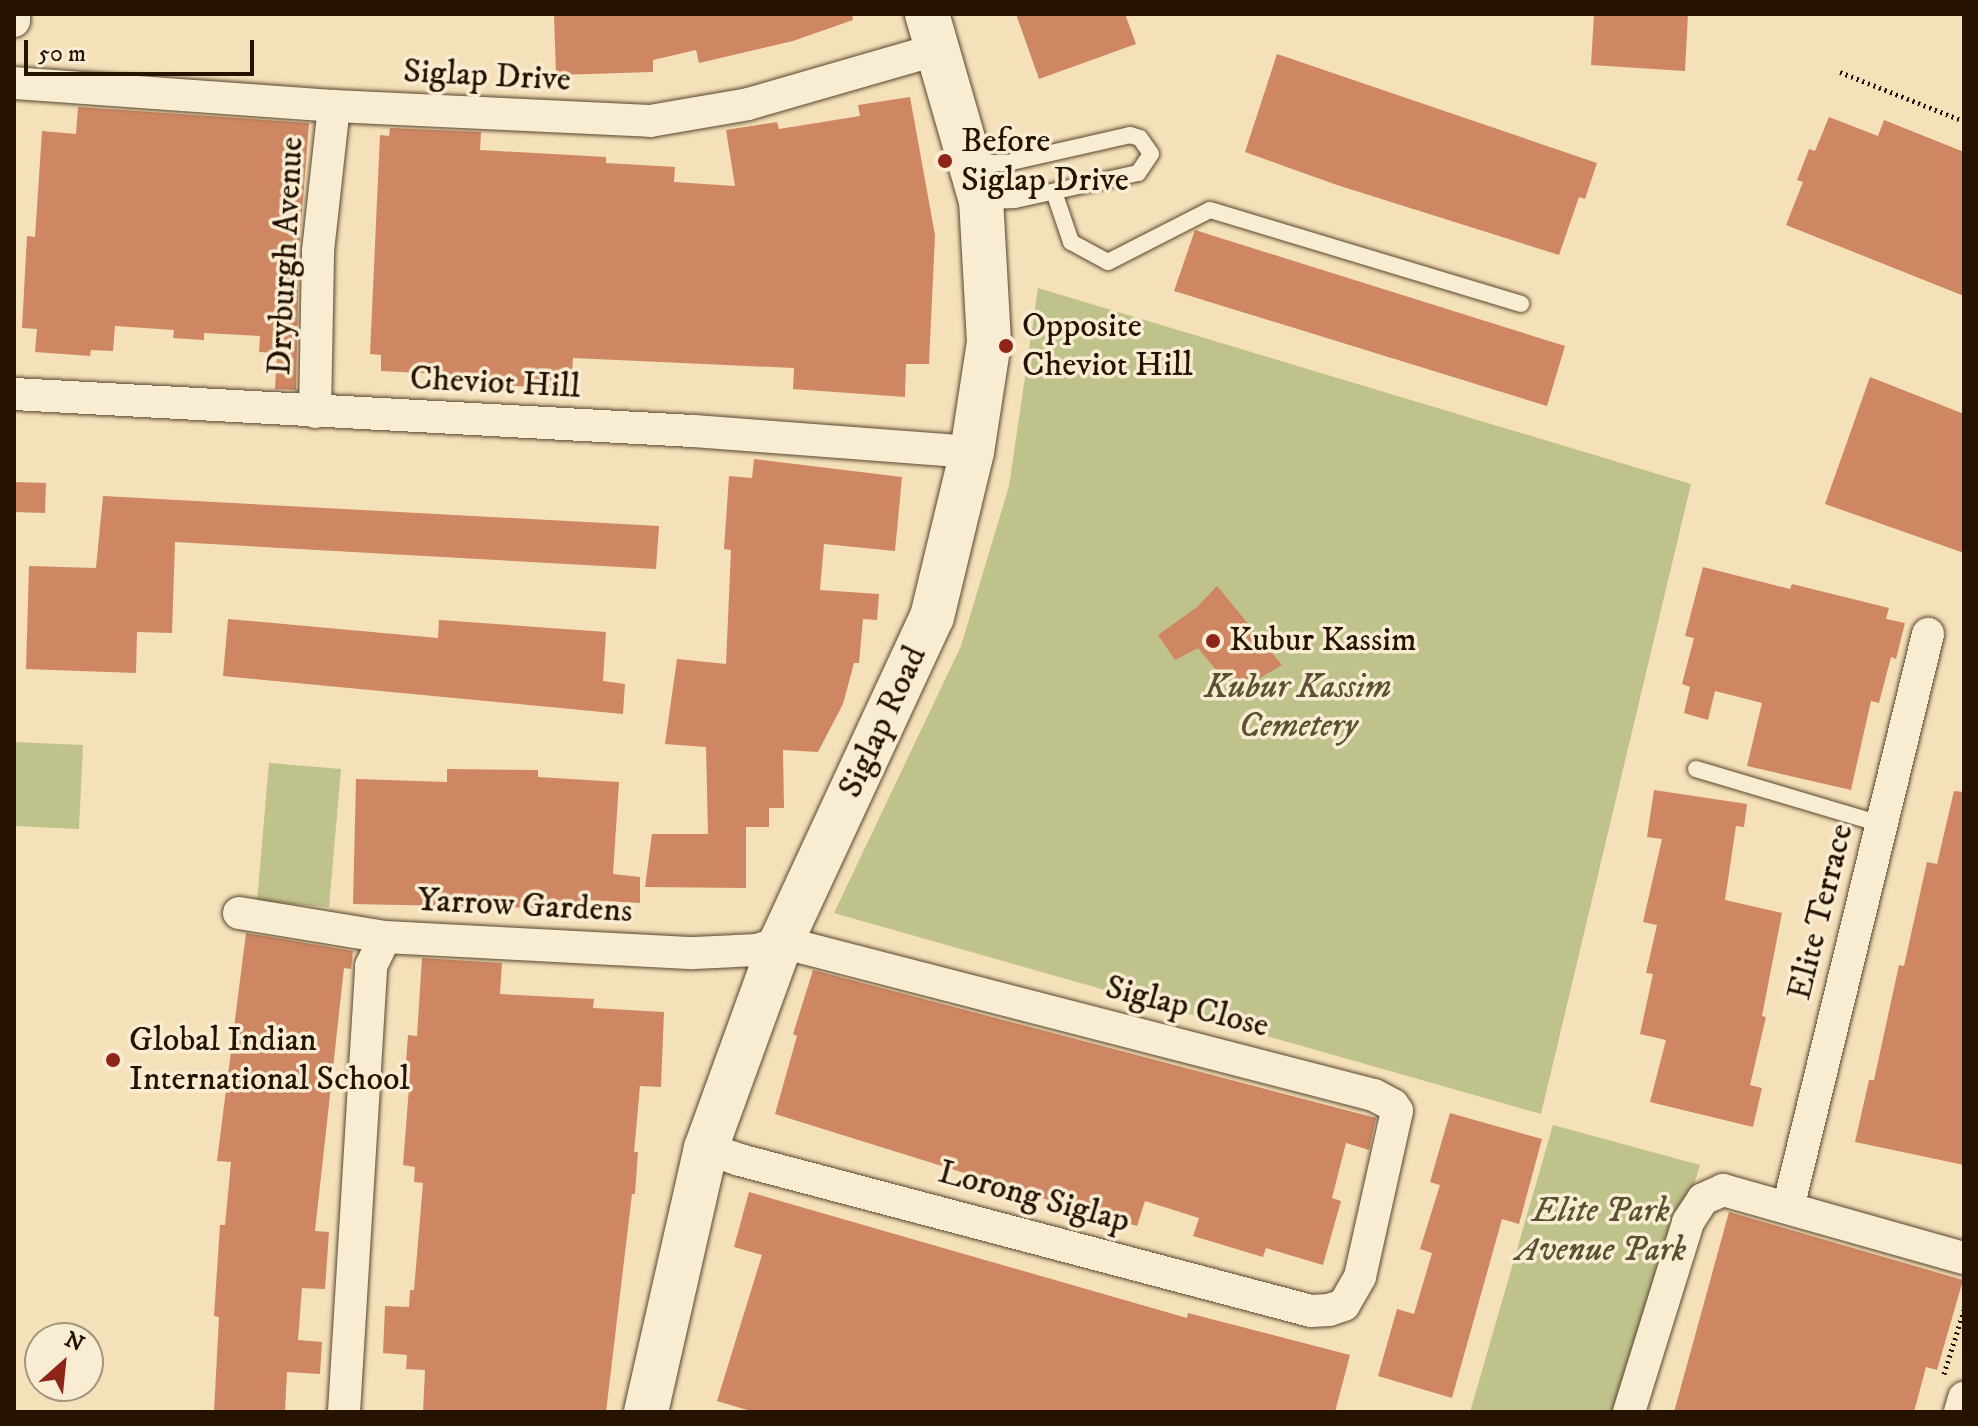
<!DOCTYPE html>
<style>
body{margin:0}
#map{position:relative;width:1978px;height:1426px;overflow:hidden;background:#f5e1b9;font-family:"IM FELL DW Pica",serif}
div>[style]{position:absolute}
.green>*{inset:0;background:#c0c28c}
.building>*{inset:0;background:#ce8762}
.path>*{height:5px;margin-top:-2.5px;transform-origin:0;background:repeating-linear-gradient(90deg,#251201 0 2px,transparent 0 6px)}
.roads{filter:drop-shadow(0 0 2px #59462f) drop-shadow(0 0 2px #59462f)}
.lane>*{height:16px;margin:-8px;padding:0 8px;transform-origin:8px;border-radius:8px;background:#f8ecd2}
.street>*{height:32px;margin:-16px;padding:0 16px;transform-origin:16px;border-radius:16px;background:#f8ecd2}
.secondary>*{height:44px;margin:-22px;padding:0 22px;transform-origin:22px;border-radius:22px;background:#f8ecd2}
.dots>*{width:22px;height:22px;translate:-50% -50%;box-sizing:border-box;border:4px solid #f8ecd2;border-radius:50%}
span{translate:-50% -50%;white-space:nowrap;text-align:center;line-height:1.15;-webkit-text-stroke:7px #f8ecd2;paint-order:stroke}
.street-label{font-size:34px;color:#251201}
.poi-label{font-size:34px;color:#251201}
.left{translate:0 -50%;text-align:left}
.park-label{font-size:34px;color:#5b5032;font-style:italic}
.frame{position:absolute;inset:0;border:16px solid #251201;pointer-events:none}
.north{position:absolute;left:24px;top:1322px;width:80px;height:80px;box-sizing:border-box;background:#f8ecd2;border:2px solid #a4957e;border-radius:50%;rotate:27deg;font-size:22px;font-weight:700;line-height:32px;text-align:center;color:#251201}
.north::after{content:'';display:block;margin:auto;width:28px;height:36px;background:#8f2418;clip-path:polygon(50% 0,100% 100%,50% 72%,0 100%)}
.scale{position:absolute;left:24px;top:40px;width:230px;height:36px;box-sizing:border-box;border:4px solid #251201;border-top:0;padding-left:10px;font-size:24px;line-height:28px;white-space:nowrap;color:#251201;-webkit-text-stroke:6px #f8ecd2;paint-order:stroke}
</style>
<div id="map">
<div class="green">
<div style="clip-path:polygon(1038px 288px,1691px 484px,1541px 1114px,834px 913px,961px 646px,1009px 486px)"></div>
<div style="clip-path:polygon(14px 742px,83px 745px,79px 829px,14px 826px)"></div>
<div style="clip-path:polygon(269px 763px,341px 769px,329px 907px,257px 901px)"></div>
<div style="clip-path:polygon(1553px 1125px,1700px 1165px,1624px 1412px,1470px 1412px)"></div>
</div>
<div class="building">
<div style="clip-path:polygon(554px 14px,852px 14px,853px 20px,793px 41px,699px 63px,696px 50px,653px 60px,653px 72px,556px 75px)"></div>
<div style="clip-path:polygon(1016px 14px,1125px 14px,1136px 44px,1039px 79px)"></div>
<div style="clip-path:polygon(1594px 14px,1688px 14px,1685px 71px,1591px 65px)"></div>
<div style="clip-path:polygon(1277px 54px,1597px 163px,1585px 199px,1579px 197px,1559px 255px,1337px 185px,1245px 152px)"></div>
<div style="clip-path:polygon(910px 97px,935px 235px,929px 364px,906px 364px,905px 397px,793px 389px,794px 368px,573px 358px,571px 389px,460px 383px,460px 375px,381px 371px,381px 355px,370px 354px,380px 135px,389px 136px,390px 128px,481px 132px,480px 150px,606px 157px,606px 163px,675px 167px,674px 182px,735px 186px,726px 130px,777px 122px,779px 129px,860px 116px,858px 105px)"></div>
<div style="clip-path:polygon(78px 107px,309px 123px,299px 250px,296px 390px,275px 389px,277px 353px,259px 352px,260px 336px,204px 333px,204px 340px,173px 338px,174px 330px,115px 326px,113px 351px,91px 350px,90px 356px,35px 352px,37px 329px,22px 328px,27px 236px,35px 237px,42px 131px,76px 134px)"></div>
<div style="clip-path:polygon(1829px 117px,1878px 136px,1884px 120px,1964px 152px,1964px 296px,1786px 225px,1803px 182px,1797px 180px,1809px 149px,1815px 151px)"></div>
<div style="clip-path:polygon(1195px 230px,1565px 346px,1547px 406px,1174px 291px)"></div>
<div style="clip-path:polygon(1870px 377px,1964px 414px,1964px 553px,1825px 504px)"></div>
<div style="clip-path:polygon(754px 459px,902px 477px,895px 551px,824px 544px,820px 590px,879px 594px,877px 620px,863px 619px,859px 663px,854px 663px,843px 704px,818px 752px,783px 750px,784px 808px,769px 808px,769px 827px,746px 827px,746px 888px,645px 887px,652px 834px,708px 834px,706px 747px,665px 744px,677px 659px,726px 664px,731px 550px,724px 549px,729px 476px,752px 478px)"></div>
<div style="clip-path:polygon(14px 482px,46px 483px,45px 513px,14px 512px)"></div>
<div style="clip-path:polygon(103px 496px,659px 526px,656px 569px,175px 542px,172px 633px,137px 632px,136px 673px,26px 669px,29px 566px,96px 568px)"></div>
<div style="clip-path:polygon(1703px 567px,1790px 589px,1792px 584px,1889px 608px,1886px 619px,1905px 623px,1896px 659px,1891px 657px,1879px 703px,1871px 701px,1851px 790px,1747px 766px,1762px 703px,1715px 691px,1708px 720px,1684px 713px,1690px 687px,1682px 684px,1694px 638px,1685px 636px)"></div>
<div style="clip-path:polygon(1217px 586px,1282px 665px,1257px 680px,1231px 688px,1198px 648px,1175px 660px,1158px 635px,1197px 607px)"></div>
<div style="clip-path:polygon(228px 619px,438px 638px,439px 620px,606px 632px,603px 681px,625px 684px,623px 714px,223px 676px)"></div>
<div style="clip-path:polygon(447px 769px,538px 770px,538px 777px,619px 782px,613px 874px,640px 877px,640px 903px,588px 900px,587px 909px,353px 904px,356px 779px,447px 782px)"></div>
<div style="clip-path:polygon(1654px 790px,1747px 804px,1744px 827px,1736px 826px,1725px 900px,1782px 913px,1762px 1016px,1766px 1017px,1750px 1085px,1762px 1088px,1753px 1127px,1650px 1102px,1666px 1040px,1640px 1034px,1653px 974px,1646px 973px,1657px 925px,1643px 922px,1662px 839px,1647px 837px)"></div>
<div style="clip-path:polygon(1954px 791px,1964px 792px,1964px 1165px,1855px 1142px,1869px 1080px,1874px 1080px,1899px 965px,1904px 966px,1927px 862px,1937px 864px)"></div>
<div style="clip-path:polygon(246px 933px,353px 951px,351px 969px,344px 968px,315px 1231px,329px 1232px,325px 1289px,302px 1288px,298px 1340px,322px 1342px,320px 1374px,287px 1372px,285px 1412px,214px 1412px,219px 1317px,214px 1316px,220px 1225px,225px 1225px,231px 1162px,217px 1161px)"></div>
<div style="clip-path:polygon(422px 958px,502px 963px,500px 994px,594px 999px,593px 1008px,664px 1012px,661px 1087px,640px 1086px,634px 1152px,638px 1152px,635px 1194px,632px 1194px,606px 1412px,423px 1412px,425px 1370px,406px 1369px,407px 1355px,383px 1353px,385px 1306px,409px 1307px,410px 1290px,414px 1290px,423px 1183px,414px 1182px,415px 1167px,403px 1165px,409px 1088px,404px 1088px,408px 1035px,417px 1036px)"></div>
<div style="clip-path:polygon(813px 970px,1376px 1118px,1369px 1150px,1346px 1143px,1332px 1198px,1341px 1201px,1323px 1265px,1266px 1248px,1263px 1257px,1193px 1236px,1199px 1218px,1145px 1201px,1137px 1226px,1021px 1192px,1019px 1200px,988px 1191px,990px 1181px,775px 1114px,797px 1036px,793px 1034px)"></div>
<div style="clip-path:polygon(1450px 1113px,1542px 1139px,1519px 1224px,1502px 1219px,1452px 1398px,1378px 1376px,1397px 1309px,1414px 1314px,1432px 1253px,1420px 1249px,1440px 1185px,1430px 1182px)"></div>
<div style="clip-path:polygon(749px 1192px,1187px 1318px,1188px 1313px,1350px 1355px,1335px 1412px,754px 1412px,717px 1401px,762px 1255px,734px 1247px)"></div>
<div style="clip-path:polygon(1729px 1212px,1963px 1280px,1937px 1370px,1926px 1367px,1914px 1412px,1674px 1412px)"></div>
</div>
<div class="path">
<div style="left:1840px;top:72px;width:133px;rotate:21.6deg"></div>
<div style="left:1944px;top:1374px;width:67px;rotate:-72.6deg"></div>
</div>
<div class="roads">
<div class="lane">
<div style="left:973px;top:163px;width:34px"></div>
<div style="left:1007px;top:163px;width:126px;rotate:-12.8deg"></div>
<div style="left:1130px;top:135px;width:10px;rotate:17deg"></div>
<div style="left:1140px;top:138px;width:19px;rotate:55deg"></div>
<div style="left:1151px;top:154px;width:23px;rotate:124deg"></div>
<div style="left:1138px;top:173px;width:126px;rotate:167.6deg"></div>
<div style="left:1015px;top:200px;width:33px;rotate:178deg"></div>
<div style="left:1054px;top:192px;width:53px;rotate:71.2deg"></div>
<div style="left:1071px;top:242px;width:42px;rotate:28.4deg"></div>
<div style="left:1108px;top:262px;width:114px;rotate:-27deg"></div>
<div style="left:1210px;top:210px;width:325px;rotate:16.8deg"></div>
<div style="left:1696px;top:769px;width:193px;rotate:16.6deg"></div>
</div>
<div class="street">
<div style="left:14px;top:21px;width:7px;rotate:-90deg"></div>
<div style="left:14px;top:83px;width:321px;rotate:4.1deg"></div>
<div style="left:334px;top:106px;width:316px;rotate:2.7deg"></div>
<div style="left:650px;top:121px;width:99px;rotate:-9.8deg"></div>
<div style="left:748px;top:104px;width:198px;rotate:-16.1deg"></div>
<div style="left:938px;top:49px;width:9px;rotate:-103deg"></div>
<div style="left:14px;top:394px;width:680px;rotate:3.12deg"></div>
<div style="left:693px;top:431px;width:280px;rotate:4.3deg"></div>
<div style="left:315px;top:412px;width:161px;rotate:-88.9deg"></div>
<div style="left:318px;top:251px;width:146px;rotate:-83.7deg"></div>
<div style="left:239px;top:913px;width:148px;rotate:9.3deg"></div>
<div style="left:385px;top:937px;width:309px;rotate:3deg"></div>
<div style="left:694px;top:953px;width:63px;rotate:-2.7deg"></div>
<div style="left:757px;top:950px;width:25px;rotate:-18deg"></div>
<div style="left:781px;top:942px;width:612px;rotate:14.47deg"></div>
<div style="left:1374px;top:1095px;width:21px;rotate:28deg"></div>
<div style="left:1393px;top:1105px;width:7px;rotate:56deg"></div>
<div style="left:1397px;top:1111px;width:170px;rotate:102.6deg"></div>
<div style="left:1360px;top:1277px;width:32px;rotate:120deg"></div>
<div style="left:1344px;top:1305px;width:16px;rotate:162deg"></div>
<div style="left:1329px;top:1310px;width:18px;rotate:177deg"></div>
<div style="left:1311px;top:1311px;width:591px;rotate:-165.19deg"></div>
<div style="left:740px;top:1160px;width:36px;rotate:-161deg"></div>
<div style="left:1788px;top:1208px;width:591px;rotate:-76.29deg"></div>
<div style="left:344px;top:1412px;width:447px;rotate:-86.5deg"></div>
<div style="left:371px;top:966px;width:32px;rotate:-64deg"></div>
<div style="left:1629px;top:1412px;width:199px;rotate:-72.7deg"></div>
<div style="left:1688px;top:1222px;width:27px;rotate:-57deg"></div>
<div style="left:1703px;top:1199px;width:22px;rotate:-24deg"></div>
<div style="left:1723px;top:1190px;width:250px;rotate:15.8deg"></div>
<div style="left:1960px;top:1412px;width:15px;rotate:-74deg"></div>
</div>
<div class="secondary">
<div style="left:646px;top:1412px;width:271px;rotate:-77.2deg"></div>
<div style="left:706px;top:1148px;width:219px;rotate:-70deg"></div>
<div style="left:781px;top:942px;width:358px;rotate:-65.1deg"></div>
<div style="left:932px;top:617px;width:170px;rotate:-76.4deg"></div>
<div style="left:972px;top:452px;width:111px;rotate:-81.2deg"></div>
<div style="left:989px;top:342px;width:141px;rotate:-93.2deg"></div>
<div style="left:981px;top:201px;width:195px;rotate:-106.1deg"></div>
</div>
</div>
<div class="dots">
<div style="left:945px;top:161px;background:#8f2418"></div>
<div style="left:1006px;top:346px;background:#8f2418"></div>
<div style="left:1213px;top:641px;background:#8f2418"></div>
<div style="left:113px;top:1060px;background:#8f2418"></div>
</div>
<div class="street-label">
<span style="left:487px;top:76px;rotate:3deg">Siglap Drive</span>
<span style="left:286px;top:256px;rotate:-87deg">Dryburgh Avenue</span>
<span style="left:495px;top:383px;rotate:3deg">Cheviot Hill</span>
<span style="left:883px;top:722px;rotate:-65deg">Siglap Road</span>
<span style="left:525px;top:906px;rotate:3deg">Yarrow Gardens</span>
<span style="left:1821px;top:912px;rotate:-76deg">Elite Terrace</span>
<span style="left:1187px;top:1007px;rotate:14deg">Siglap Close</span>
<span style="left:1034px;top:1197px;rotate:15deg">Lorong Siglap</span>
</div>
<div class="poi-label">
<span class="left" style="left:961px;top:161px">Before<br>Siglap Drive</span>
<span class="left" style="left:1022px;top:346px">Opposite<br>Cheviot Hill</span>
<span class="left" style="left:1229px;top:641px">Kubur Kassim</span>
<span class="left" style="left:129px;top:1060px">Global Indian<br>International School</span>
</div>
<div class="park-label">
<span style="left:1298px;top:707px">Kubur Kassim<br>Cemetery</span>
<span style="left:1601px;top:1231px">Elite Park<br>Avenue Park</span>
</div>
<div class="frame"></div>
<div class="north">N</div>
<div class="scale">50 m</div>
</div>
